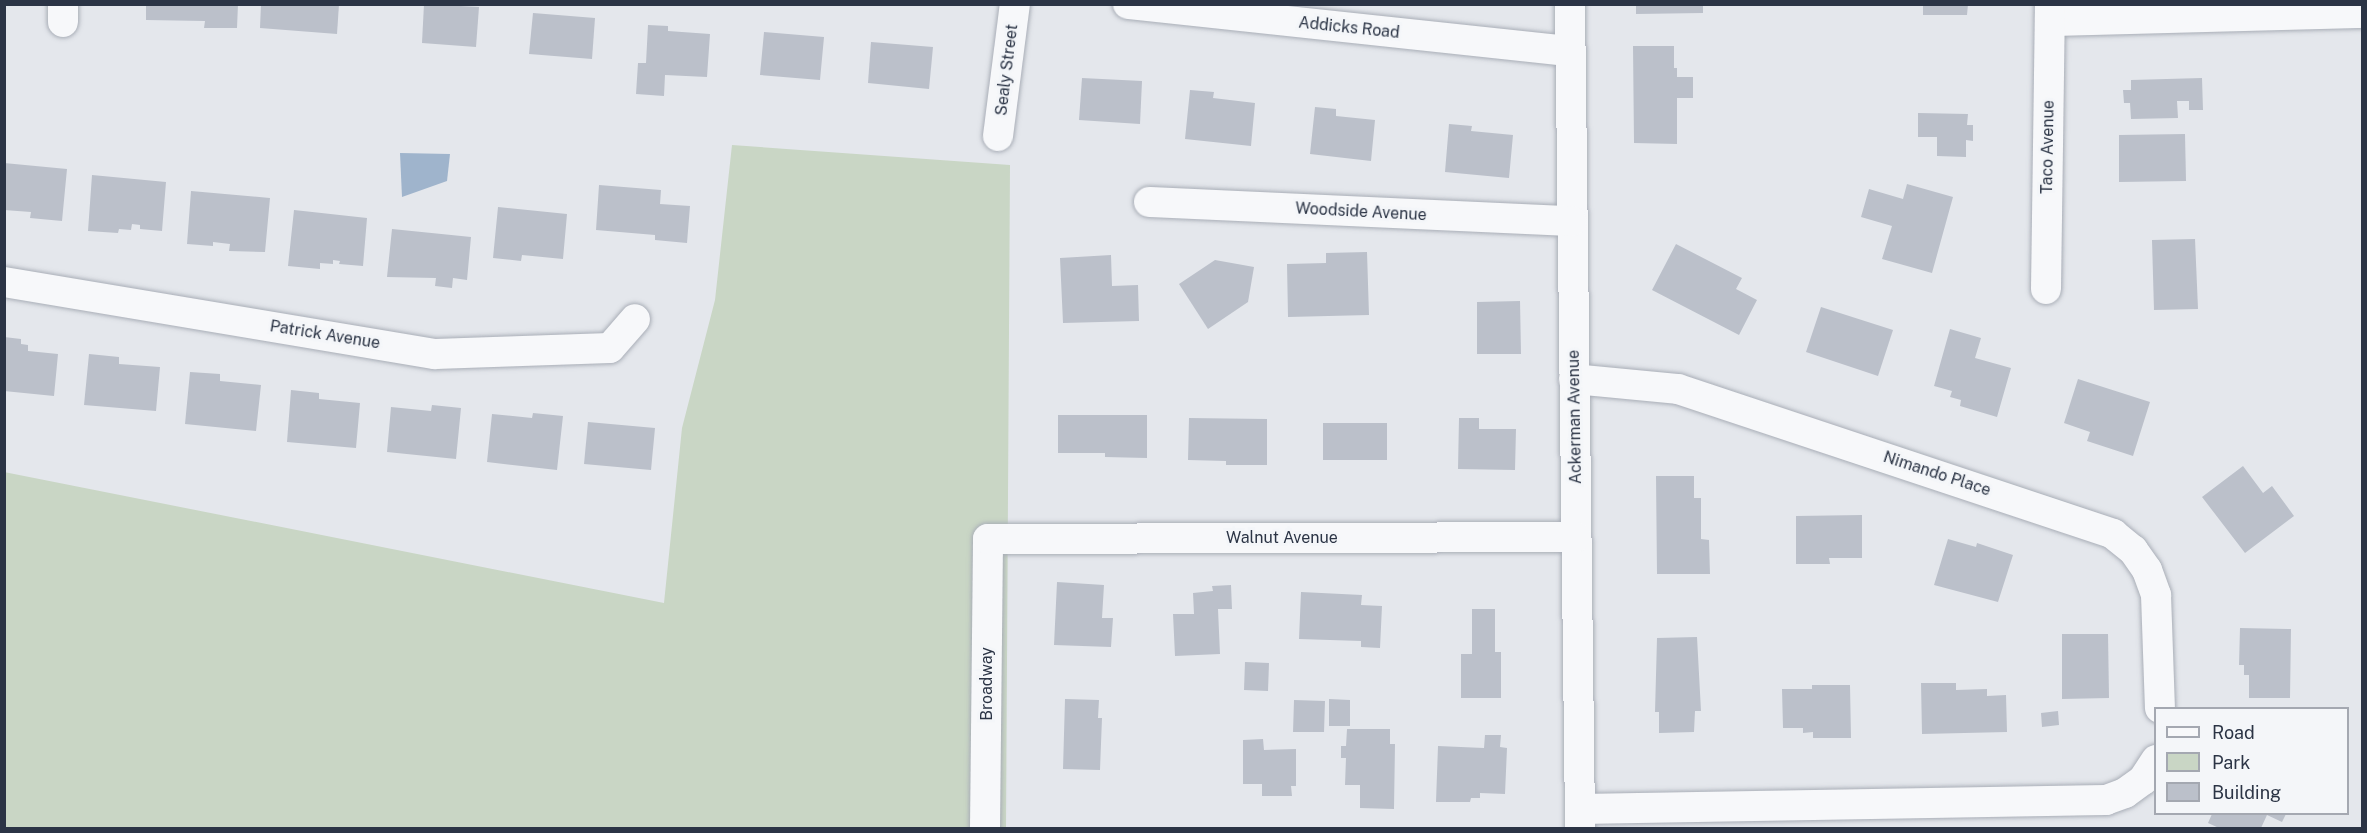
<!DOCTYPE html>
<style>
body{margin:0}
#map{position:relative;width:2367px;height:833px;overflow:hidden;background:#e4e7ec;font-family:"Public Sans",sans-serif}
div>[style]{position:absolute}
.green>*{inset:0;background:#c9d6c5}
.water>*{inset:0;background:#9fb4cc}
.building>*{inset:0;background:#bbc0ca}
.roads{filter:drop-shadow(0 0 2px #a9aeb7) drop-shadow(0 0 2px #a9aeb7)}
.minor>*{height:30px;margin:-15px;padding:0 15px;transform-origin:15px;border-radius:15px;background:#f7f8fa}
span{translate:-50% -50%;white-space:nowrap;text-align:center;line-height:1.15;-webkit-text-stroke:6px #f4f6f9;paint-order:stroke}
.street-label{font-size:16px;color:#2b3445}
.frame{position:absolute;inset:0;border:6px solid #2b3445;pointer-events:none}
.legend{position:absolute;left:2154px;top:707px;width:195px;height:108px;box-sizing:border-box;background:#f4f6f9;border:2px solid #a4a8b1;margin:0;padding:8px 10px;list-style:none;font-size:18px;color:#2b3445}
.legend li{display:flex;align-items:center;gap:12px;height:30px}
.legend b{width:30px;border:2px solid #a4a8b1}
</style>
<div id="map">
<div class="green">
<div style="clip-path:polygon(732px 145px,1010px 165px,1006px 828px,5px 828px,4px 472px,664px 603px,682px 428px,715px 300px)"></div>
</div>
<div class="water">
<div style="clip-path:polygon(400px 153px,450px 154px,447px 181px,402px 197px)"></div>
</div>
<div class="building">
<div style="clip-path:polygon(146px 4px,238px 4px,237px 28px,204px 28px,205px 21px,146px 20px)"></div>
<div style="clip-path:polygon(261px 4px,339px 4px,337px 34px,260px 28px)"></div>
<div style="clip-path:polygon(424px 4px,479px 7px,476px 47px,422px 43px)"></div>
<div style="clip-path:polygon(1636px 4px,1703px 4px,1703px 13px,1636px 14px)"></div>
<div style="clip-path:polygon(1923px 4px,1968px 4px,1967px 15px,1923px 15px)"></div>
<div style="clip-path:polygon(533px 13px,595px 18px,592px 59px,529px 54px)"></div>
<div style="clip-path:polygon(648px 25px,668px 26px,668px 31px,710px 34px,707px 77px,665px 75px,664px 96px,636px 94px,638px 63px,646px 63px)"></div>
<div style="clip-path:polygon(764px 32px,824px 37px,820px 80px,760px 75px)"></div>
<div style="clip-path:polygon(871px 42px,933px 47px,929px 89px,868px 83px)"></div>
<div style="clip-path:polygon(1633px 46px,1674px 46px,1674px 68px,1677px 68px,1677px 77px,1693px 77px,1693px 98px,1677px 98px,1677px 144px,1634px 143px)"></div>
<div style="clip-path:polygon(1082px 78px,1142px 81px,1140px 124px,1079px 120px)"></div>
<div style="clip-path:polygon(2202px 78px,2203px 110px,2189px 110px,2189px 101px,2177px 101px,2178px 118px,2131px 119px,2130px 103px,2124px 103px,2123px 90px,2131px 90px,2131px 80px)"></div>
<div style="clip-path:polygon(1190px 90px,1214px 92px,1213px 98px,1255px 103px,1251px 146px,1185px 139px)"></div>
<div style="clip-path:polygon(1315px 107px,1336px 109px,1336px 116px,1375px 120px,1371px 161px,1310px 154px)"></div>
<div style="clip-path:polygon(1918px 113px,1968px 114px,1967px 125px,1973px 125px,1973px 141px,1966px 140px,1966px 157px,1937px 156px,1937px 137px,1918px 137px)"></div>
<div style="clip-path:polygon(1449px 124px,1472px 126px,1471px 131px,1513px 135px,1509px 178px,1445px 172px)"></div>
<div style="clip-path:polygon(2185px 134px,2186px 181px,2119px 182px,2119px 135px)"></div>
<div style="clip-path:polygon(4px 163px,67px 169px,62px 221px,30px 218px,31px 212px,4px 210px)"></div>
<div style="clip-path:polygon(92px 175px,166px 182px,162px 231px,140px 229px,140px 225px,132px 224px,131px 230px,119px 229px,118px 233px,88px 231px)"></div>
<div style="clip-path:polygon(1907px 184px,1953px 197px,1932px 273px,1882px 259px,1892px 226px,1861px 217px,1869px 189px,1903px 199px)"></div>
<div style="clip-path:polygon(599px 185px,661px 190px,660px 204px,690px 206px,687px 243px,655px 240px,655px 235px,596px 230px)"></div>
<div style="clip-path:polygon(191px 191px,270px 198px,265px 252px,229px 251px,230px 244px,213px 242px,213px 246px,187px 244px)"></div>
<div style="clip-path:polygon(498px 207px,567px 214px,563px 259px,522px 255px,521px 261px,493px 258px)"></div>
<div style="clip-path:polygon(294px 210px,367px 218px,363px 266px,339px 264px,340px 261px,333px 260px,333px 264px,320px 263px,320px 269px,288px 266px)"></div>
<div style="clip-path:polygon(392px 229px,471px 237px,467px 280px,453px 278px,452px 288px,435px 286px,436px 278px,387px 277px)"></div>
<div style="clip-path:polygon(2195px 239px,2198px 309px,2154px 310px,2152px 240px)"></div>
<div style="clip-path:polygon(1676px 244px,1742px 278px,1736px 289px,1757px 300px,1739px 335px,1652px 290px)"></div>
<div style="clip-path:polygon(1367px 252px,1369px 315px,1288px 317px,1287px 264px,1326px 263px,1326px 253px)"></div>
<div style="clip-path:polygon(1111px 255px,1112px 286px,1138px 285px,1139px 321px,1063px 323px,1060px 258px)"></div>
<div style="clip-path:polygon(1215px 260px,1254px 267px,1248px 302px,1208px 329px,1179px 284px)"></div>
<div style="clip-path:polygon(1520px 301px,1521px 354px,1477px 354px,1477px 302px)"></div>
<div style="clip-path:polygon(1821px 307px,1893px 330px,1878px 376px,1806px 352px)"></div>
<div style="clip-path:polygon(1950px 329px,1981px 338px,1975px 358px,2011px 368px,1997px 417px,1960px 406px,1961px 400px,1950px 397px,1952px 391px,1934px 386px)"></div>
<div style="clip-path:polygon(4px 337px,21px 339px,21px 344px,28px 345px,28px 351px,58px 354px,54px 396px,4px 391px)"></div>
<div style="clip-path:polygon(89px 354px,119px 357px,119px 364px,160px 367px,156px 411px,84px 405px)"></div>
<div style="clip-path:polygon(190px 372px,220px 374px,220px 381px,261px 385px,256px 431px,185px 424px)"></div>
<div style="clip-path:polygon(2078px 379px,2150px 402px,2133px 456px,2087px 441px,2090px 432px,2064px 423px)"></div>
<div style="clip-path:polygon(291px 390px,319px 393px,319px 399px,360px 403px,356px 448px,287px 442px)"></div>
<div style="clip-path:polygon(432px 405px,461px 408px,456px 459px,387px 452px,391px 407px,431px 411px)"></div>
<div style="clip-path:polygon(533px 413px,563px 416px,557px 470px,487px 462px,492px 414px,532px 418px)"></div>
<div style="clip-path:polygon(1058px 415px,1147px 415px,1147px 458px,1105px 457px,1105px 453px,1058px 453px)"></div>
<div style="clip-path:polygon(1189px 418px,1267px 419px,1267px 465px,1226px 465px,1226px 461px,1188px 460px)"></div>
<div style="clip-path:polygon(1459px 418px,1479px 418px,1479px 429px,1516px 429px,1515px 470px,1458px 469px)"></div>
<div style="clip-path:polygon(588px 422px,655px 428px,651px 470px,584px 464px)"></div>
<div style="clip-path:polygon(1323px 423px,1387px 423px,1387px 460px,1323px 460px)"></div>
<div style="clip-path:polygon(2243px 466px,2263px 493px,2272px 486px,2294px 516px,2245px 553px,2202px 497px)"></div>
<div style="clip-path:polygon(1656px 476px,1694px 476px,1694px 498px,1701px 498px,1701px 539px,1709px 540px,1710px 574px,1657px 574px)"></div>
<div style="clip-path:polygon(1862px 515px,1862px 558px,1829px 558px,1830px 564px,1796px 564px,1796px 516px)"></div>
<div style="clip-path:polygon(1948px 539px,1976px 547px,1977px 543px,2013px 555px,1998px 602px,1934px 585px)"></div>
<div style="clip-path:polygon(1057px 582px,1104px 585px,1102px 618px,1113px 618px,1111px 647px,1054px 645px)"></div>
<div style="clip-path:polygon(1231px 585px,1232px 609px,1218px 609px,1220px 654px,1175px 656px,1173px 614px,1194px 614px,1193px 593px,1213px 591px,1212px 586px)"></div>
<div style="clip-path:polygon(1301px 592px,1362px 595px,1361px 605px,1382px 606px,1380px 648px,1361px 647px,1361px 641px,1299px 639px)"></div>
<div style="clip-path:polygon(1472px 609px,1495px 609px,1495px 652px,1501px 652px,1501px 698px,1461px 698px,1461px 654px,1472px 654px)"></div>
<div style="clip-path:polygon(2240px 628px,2291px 629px,2290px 698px,2249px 698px,2249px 675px,2244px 675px,2244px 665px,2239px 665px)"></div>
<div style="clip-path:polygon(2062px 634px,2108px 634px,2109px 698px,2062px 699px)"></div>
<div style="clip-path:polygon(1697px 637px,1701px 711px,1695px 711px,1694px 732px,1659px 733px,1659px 712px,1655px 712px,1657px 638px)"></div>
<div style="clip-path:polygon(1245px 662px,1269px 663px,1268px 691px,1244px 690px)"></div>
<div style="clip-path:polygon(1921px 683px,1956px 683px,1956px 690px,1987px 689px,1987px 696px,2006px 695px,2007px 732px,1922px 734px)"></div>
<div style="clip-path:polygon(1812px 685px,1850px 685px,1851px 738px,1813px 738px,1813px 732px,1803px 733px,1803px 728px,1783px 728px,1782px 689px,1812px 689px)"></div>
<div style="clip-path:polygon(1065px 699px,1099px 700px,1098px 718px,1102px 718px,1100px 770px,1063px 769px)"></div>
<div style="clip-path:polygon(1329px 699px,1350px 700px,1350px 726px,1329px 726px)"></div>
<div style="clip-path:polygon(1294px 700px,1325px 701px,1324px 732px,1293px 732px)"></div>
<div style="clip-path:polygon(2058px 711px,2059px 725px,2042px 727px,2041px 713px)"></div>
<div style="clip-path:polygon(1347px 729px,1390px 729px,1390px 744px,1395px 744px,1394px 809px,1360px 808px,1360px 785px,1345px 785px,1346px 758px,1341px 758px,1341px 746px,1346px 746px)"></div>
<div style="clip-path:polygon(1485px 735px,1501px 735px,1500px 747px,1507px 748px,1505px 794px,1480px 793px,1480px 798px,1471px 798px,1470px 802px,1436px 802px,1438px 746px,1484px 748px)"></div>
<div style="clip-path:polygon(1263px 739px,1264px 750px,1296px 749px,1296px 786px,1291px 786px,1292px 796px,1262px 796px,1262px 784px,1243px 784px,1243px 740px)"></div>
<div style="clip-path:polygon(2212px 814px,2286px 814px,2282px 822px,2267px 815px,2261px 828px,2219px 828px,2208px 823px)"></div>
</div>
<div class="roads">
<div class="minor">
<div style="left:1128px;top:4px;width:444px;rotate:6.1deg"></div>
<div style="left:1570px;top:4px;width:824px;rotate:89.3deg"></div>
<div style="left:2050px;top:21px;width:312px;rotate:-1.5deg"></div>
<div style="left:63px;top:22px;width:18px;rotate:-90deg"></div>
<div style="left:998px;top:136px;width:133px;rotate:-82.7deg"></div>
<div style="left:1149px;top:202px;width:423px;rotate:2.6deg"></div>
<div style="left:4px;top:282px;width:437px;rotate:9.5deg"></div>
<div style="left:435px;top:354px;width:175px;rotate:-2deg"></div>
<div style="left:610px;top:348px;width:38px;rotate:-49deg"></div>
<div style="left:2046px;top:289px;width:285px;rotate:-89.2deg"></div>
<div style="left:1574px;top:379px;width:104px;rotate:5.5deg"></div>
<div style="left:1678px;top:389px;width:459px;rotate:18.4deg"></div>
<div style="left:2113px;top:534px;width:26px;rotate:39deg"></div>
<div style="left:2133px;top:550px;width:24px;rotate:55deg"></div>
<div style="left:2147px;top:570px;width:27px;rotate:70deg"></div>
<div style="left:2156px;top:595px;width:113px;rotate:88deg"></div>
<div style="left:1580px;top:809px;width:526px;rotate:-0.98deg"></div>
<div style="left:2106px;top:800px;width:20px;rotate:-20deg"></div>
<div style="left:2125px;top:793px;width:22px;rotate:-36deg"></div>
<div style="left:2143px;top:780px;width:24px;rotate:-57deg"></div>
<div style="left:985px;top:828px;width:289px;rotate:-89.4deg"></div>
<div style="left:988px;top:539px;width:588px;rotate:-0.19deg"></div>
</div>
</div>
<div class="street-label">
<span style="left:1349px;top:28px;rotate:6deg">Addicks Road</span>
<span style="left:1007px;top:70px;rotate:-83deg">Sealy Street</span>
<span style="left:2048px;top:147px;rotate:-89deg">Taco Avenue</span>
<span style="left:1361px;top:212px;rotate:3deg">Woodside Avenue</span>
<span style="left:325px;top:335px;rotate:9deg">Patrick Avenue</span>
<span style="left:1575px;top:417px;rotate:-91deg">Ackerman Avenue</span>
<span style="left:1937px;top:474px;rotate:18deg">Nimando Place</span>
<span style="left:1282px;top:538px">Walnut Avenue</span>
<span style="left:987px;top:684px;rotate:-90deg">Broadway</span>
</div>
<div class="frame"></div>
<ul class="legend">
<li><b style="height:8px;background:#f7f8fa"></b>Road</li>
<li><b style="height:16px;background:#c9d6c5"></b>Park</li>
<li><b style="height:16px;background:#bbc0ca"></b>Building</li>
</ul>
</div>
